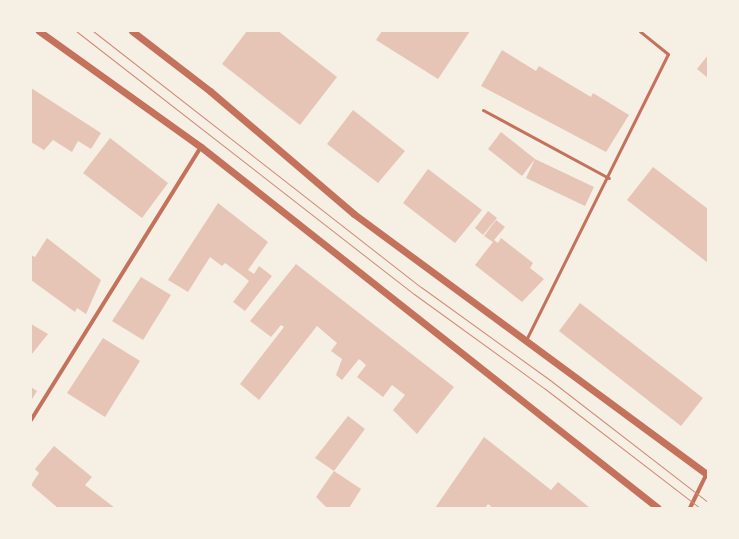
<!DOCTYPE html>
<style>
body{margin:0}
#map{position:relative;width:739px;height:539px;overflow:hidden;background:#f6efe4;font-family:"Varela Round",sans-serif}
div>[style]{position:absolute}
.building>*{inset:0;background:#e6c5b7}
.service>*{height:3px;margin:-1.5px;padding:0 1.5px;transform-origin:1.5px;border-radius:1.5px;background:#c5725c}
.minor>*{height:4px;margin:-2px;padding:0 2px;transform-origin:2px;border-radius:2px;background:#c5725c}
.tertiary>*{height:7px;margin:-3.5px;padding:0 3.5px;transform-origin:3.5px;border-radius:3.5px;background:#c5725c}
.tram>*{height:1px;margin:-0.5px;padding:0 0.5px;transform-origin:0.5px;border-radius:0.5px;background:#cf8b77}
span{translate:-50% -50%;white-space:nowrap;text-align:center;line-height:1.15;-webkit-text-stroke:3px #f6efe4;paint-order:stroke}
.frame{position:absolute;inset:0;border:32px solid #f6efe4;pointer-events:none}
</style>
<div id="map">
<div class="building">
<div style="clip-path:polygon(247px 31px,278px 31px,337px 77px,300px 125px,222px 64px)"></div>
<div style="clip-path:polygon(382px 31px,470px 31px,438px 79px,376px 40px)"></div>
<div style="clip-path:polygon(502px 50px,536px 71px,539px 66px,591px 97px,593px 93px,629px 115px,606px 152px,481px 86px)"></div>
<div style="clip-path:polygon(708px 55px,708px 78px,697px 69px)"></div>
<div style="clip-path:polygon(31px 88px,101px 133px,91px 149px,78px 141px,72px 152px,53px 140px,44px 150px,31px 142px)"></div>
<div style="clip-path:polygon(353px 110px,405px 151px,378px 183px,327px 144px)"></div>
<div style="clip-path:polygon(501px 132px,535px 159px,594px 187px,585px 206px,526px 178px,535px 159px,522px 176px,488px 149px)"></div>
<div style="clip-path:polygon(110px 138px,168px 183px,142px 218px,83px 173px)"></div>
<div style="clip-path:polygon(653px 167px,708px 209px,708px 263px,627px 200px)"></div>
<div style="clip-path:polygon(428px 169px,482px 210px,455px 243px,403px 203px)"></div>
<div style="clip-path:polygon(218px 203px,268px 242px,248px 270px,254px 274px,259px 266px,272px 276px,245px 311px,233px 302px,249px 281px,243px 276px,247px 272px,243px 276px,225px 263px,222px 266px,210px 257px,188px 292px,168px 280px)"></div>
<div style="clip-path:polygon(488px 211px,497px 218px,483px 235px,475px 228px)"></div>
<div style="clip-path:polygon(496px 220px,505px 227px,494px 240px,498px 243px,501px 238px,533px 263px,530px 268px,544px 279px,522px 302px,475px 265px,493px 242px,484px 236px)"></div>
<div style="clip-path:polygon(47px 238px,101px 280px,86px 314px,77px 308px,75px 312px,31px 280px,31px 255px,35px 257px)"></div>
<div style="clip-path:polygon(296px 264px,454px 387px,417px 434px,393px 410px,405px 395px,392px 385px,383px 397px,357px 377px,366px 365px,359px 359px,342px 380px,336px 375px,342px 359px,331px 351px,337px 343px,317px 326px,259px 400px,240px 384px,284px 327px,281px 325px,271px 337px,250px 321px)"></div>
<div style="clip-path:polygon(141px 277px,171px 295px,143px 340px,112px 321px)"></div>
<div style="clip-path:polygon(580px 303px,703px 398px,681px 426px,559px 331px)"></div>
<div style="clip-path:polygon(31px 324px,48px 334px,31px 355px)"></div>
<div style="clip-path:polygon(103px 338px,140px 361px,105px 417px,67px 393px)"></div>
<div style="clip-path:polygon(31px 387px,37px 391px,31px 401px)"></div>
<div style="clip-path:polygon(348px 416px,365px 429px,334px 471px,315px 458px)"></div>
<div style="clip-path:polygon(484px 437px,551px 490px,558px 482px,590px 508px,493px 508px,488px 504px,485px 508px,435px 508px)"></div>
<div style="clip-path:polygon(54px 446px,92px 477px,85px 485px,115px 508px,58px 508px,31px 485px,39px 473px,35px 469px)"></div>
<div style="clip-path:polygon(334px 471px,361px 489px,349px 508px,327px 508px,316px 497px)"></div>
</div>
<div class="service">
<div style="left:483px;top:110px;width:143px;rotate:28.4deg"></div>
<div style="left:526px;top:340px;width:319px;rotate:-63.6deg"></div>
<div style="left:668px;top:54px;width:36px;rotate:-141deg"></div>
</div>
<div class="minor">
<div style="left:31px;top:420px;width:322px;rotate:-58.1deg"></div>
<div style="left:690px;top:508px;width:39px;rotate:-64deg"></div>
</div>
<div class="tertiary">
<div style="left:39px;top:31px;width:199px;rotate:35.6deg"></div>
<div style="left:201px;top:147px;width:582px;rotate:38.31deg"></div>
<div style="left:132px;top:31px;width:98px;rotate:37.6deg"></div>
<div style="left:210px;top:91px;width:189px;rotate:40.5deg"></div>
<div style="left:354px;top:214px;width:440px;rotate:36.4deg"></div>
</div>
<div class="tram">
<div style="left:76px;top:31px;width:428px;rotate:37.9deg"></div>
<div style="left:414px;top:294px;width:160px;rotate:35.9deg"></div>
<div style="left:544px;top:388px;width:197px;rotate:37.6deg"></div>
<div style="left:93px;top:31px;width:416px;rotate:38deg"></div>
<div style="left:421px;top:287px;width:159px;rotate:35.8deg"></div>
<div style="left:550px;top:380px;width:200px;rotate:37.7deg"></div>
</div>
<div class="frame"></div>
</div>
